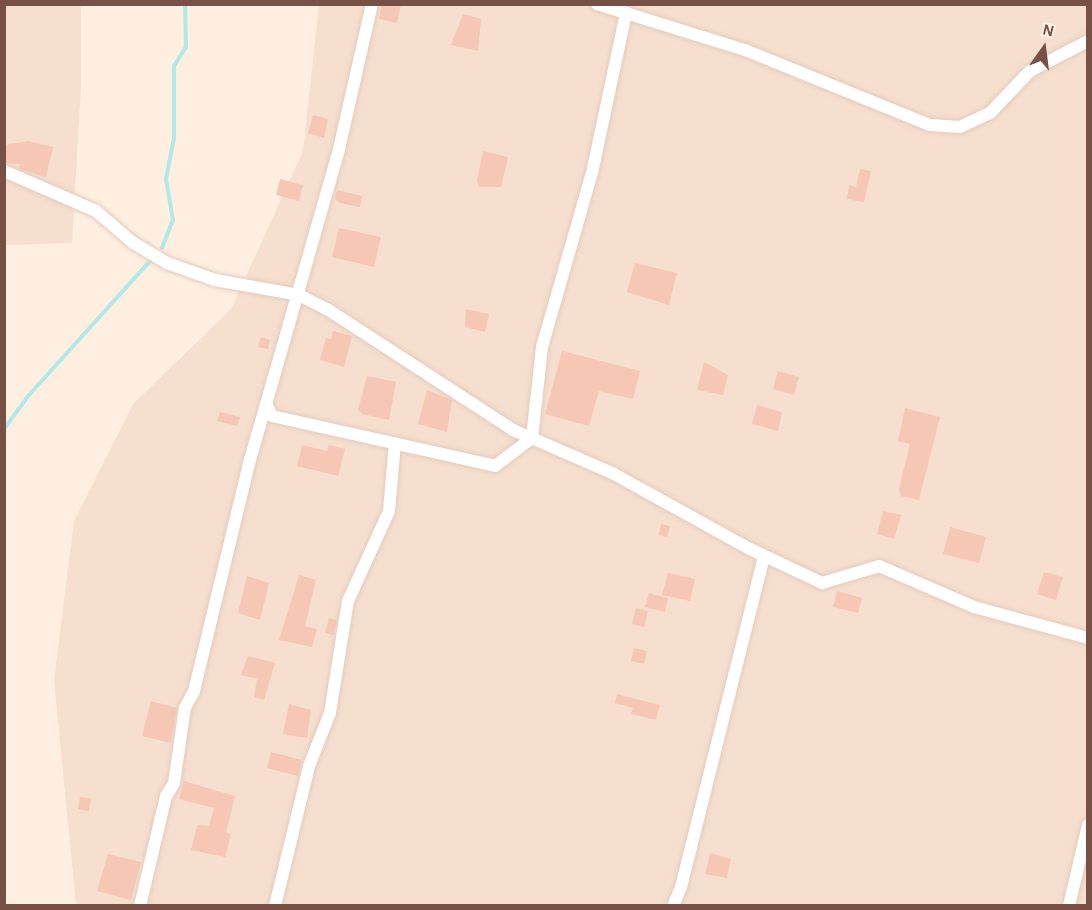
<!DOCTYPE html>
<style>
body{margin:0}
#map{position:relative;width:1092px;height:910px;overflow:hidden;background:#feefe0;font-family:"Alegreya Sans",sans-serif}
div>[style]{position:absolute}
.residential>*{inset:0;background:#f6dfce}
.stream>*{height:4px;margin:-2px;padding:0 2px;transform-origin:2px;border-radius:2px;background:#b3e8e9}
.building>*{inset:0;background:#f6c7b5}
.roads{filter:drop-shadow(0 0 2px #e5cbbe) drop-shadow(0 0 2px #e5cbbe)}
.street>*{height:12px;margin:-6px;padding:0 6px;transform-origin:6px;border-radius:6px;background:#fff}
span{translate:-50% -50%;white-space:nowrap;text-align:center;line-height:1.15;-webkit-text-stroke:5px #fff3e8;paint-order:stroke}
.frame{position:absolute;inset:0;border:6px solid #775145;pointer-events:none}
.north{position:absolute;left:1014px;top:18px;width:60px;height:60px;-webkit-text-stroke:4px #fff3e8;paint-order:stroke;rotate:14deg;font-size:16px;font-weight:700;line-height:24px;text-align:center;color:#775145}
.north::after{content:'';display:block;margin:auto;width:21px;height:27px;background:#775145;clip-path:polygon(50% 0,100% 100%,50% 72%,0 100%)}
</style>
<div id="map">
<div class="residential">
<div style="clip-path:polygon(4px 5px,81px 5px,81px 87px,72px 243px,5px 245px)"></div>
<div style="clip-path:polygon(319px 5px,1087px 5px,1087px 905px,76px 905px,54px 680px,74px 521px,133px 404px,231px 309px,303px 151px)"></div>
</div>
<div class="stream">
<div style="left:162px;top:248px;width:30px;rotate:-69deg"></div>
<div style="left:173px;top:220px;width:42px;rotate:-99.7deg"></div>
<div style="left:166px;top:179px;width:42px;rotate:-79deg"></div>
<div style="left:174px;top:138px;width:72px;rotate:-90deg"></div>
<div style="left:174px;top:66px;width:22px;rotate:-58deg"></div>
<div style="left:186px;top:47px;width:43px;rotate:-91.3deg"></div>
<div style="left:4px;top:429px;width:42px;rotate:-53.7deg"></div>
<div style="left:29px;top:395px;width:181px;rotate:-47.9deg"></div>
</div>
<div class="building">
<div style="clip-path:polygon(382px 4px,401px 4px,397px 23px,379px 19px)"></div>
<div style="clip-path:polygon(463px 14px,481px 19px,478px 51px,451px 45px)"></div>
<div style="clip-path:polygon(313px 115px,328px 119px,324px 138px,308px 133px)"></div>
<div style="clip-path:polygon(28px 141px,53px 147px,46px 177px,19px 169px,20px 164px,4px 163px,4px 145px)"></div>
<div style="clip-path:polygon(483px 151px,508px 157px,501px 187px,479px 187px,477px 181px)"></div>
<div style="clip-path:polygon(860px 169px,871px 171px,864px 202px,847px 199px,849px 185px,856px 187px)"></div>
<div style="clip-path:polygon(280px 179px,303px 185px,299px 201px,276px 195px)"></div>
<div style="clip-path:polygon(337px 190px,362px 196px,360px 207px,340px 203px,335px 199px)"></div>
<div style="clip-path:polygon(339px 228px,381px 237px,374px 267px,332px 257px)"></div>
<div style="clip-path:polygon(635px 263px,677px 273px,669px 305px,627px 292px)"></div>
<div style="clip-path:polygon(466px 309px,489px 314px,485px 332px,465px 327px)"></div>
<div style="clip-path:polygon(333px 331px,352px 336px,344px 367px,320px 360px,326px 338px,331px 339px)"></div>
<div style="clip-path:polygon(261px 337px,270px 340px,268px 349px,258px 347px)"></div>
<div style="clip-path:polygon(562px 351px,640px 371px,633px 399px,599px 391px,589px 426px,545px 414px)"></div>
<div style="clip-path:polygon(704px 362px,728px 375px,723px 395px,697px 390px)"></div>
<div style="clip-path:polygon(778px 371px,799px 377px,794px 395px,773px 389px)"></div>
<div style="clip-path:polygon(367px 376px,396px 382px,389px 420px,362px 414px,358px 410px)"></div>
<div style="clip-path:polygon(427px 390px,452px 400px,447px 432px,418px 424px)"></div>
<div style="clip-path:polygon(757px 405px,782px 412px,778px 431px,752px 424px)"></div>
<div style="clip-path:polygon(905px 408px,940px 417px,919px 500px,901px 496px,899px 489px,910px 444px,898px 441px)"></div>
<div style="clip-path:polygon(220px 412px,240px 417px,237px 426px,217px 421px)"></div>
<div style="clip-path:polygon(302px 445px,327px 451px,329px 445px,345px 449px,338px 476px,297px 466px)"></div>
<div style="clip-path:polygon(883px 511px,901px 515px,894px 539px,877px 534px)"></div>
<div style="clip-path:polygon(661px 524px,670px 526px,667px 537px,659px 535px)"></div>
<div style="clip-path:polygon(950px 527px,986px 537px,979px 563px,943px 554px)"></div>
<div style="clip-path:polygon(1044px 572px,1063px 577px,1056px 600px,1037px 594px)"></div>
<div style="clip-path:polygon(668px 573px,695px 579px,690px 601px,662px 595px)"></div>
<div style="clip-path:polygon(299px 575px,316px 580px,305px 626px,317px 629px,312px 647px,279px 640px)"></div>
<div style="clip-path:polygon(247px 576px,269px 583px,260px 620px,238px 613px)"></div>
<div style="clip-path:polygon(837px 591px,862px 598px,858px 613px,833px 607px)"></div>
<div style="clip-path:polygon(649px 593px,668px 598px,665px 612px,645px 607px)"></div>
<div style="clip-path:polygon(636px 608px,648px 611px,644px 627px,632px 624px)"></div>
<div style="clip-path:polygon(329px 618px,337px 620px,334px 635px,325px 633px)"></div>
<div style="clip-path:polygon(634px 648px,647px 651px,644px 664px,631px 661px)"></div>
<div style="clip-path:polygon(248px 656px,275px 663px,264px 700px,254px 697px,257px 679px,241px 675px)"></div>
<div style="clip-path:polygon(617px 694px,660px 705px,656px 720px,631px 714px,633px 708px,615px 703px)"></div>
<div style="clip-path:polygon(151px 701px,177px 708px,171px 743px,142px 736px)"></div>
<div style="clip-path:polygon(289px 704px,311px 710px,307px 738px,283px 734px)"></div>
<div style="clip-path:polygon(271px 752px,302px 760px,298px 776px,267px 768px)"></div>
<div style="clip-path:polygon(184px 781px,235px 796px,226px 833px,231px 834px,225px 857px,191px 850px,197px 825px,209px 826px,214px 808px,179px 799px)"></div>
<div style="clip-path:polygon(80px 797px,91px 798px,89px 811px,78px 809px)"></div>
<div style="clip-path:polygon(710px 853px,731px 859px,727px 878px,705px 874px)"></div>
<div style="clip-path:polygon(108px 854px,141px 862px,131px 900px,97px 891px)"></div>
</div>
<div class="roads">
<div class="street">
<div style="left:597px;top:4px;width:155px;rotate:17.3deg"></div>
<div style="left:745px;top:50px;width:200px;rotate:22.1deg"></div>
<div style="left:930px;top:125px;width:30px;rotate:4deg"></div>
<div style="left:960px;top:127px;width:33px;rotate:-25deg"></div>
<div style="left:990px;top:113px;width:58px;rotate:-46.4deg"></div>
<div style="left:1030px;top:71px;width:65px;rotate:-27.3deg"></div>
<div style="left:4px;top:171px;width:100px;rotate:23.5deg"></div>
<div style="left:96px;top:211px;width:48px;rotate:40.7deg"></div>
<div style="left:132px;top:242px;width:41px;rotate:31deg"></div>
<div style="left:167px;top:263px;width:51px;rotate:19.5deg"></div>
<div style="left:215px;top:280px;width:85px;rotate:10.1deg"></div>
<div style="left:299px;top:295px;width:31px;rotate:27deg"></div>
<div style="left:327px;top:309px;width:222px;rotate:33deg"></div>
<div style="left:513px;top:430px;width:110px;rotate:23.5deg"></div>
<div style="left:614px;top:474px;width:155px;rotate:28.9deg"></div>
<div style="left:750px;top:549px;width:80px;rotate:25.3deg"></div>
<div style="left:822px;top:583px;width:59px;rotate:-16.6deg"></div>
<div style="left:879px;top:566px;width:103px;rotate:23.3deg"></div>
<div style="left:974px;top:607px;width:118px;rotate:15.2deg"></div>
<div style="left:266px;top:404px;width:13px;rotate:63deg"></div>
<div style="left:272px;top:416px;width:229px;rotate:12.6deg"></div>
<div style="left:495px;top:466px;width:46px;rotate:-37.1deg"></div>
<div style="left:532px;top:438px;width:92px;rotate:-83.7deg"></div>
<div style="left:542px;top:347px;width:181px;rotate:-74deg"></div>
<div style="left:592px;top:173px;width:164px;rotate:-78deg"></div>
<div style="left:140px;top:906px;width:113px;rotate:-76.7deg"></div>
<div style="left:166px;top:796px;width:15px;rotate:-58deg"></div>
<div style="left:174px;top:783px;width:76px;rotate:-81.7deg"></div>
<div style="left:185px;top:708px;width:19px;rotate:-62deg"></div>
<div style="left:194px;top:691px;width:238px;rotate:-76.4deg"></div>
<div style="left:250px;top:460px;width:323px;rotate:-74deg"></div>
<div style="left:339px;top:149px;width:149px;rotate:-77.2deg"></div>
<div style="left:275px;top:906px;width:144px;rotate:-76.3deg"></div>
<div style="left:309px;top:766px;width:57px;rotate:-68.4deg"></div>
<div style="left:330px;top:713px;width:113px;rotate:-80.9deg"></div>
<div style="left:348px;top:601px;width:99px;rotate:-65.5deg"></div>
<div style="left:389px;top:511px;width:68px;rotate:-85deg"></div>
<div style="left:673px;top:906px;width:21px;rotate:-67deg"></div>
<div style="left:681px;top:887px;width:341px;rotate:-75.9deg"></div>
<div style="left:1069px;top:906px;width:83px;rotate:-76.8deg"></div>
</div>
</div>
<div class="frame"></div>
<div class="north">N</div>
</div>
